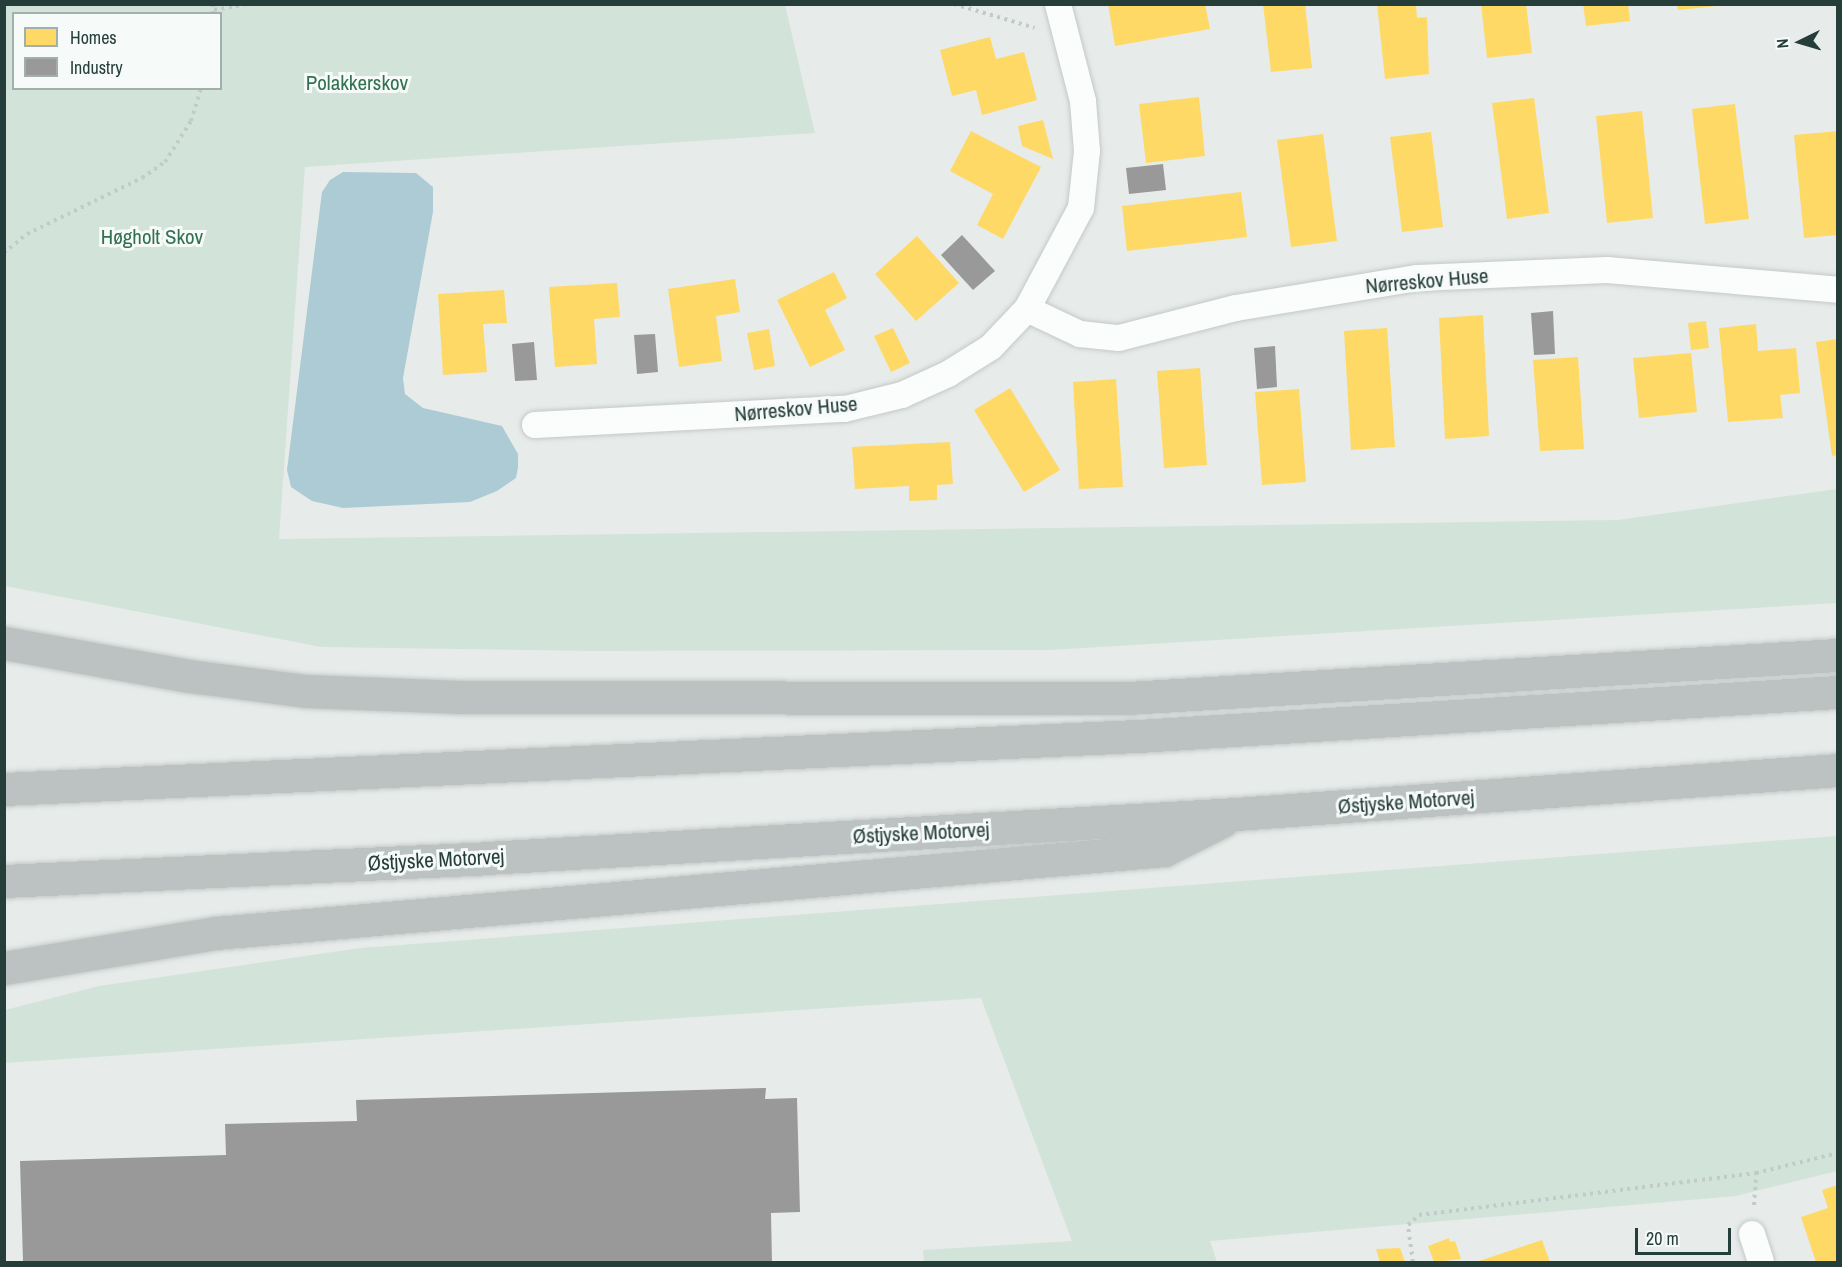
<!DOCTYPE html>
<meta charset="utf-8">
<style>
body{margin:0}
#map{position:relative;width:1842px;height:1267px;overflow:hidden;background:#e7ecea;font-family:"Archivo Narrow",sans-serif}
div>[style]{position:absolute}
.green>*{inset:0;background:#d2e3da}
.water>*{inset:0;background:#adcbd5}
.homes>*{inset:0;background:#ffd966}
.industry>*{inset:0;background:#999}
.path>*{height:4px;margin-top:-2px;transform-origin:0;background:repeating-linear-gradient(90deg,#c3cbca 0 3px,transparent 0 7.5px)}
.roads{filter:drop-shadow(0 0 2px #c4c9c7) drop-shadow(0 0 2px #c4c9c7)}
.minor>*{height:26px;margin:-13px;padding:0 13px;transform-origin:13px;border-radius:13px;background:#fbfcfc}
.motorway>*{height:33px;margin:-16.5px;padding:0 16.5px;transform-origin:16.5px;border-radius:16.5px;background:#bcc2c2}
span{translate:-50% -50%;white-space:nowrap;text-align:center;line-height:1.15;-webkit-text-stroke:6px #f6faf9;paint-order:stroke}
.park-label{font-size:21px;color:#347153}
.street-label{font-size:21px;color:#263e3a}
.frame{position:absolute;inset:0;border:6px solid #263e3a;pointer-events:none}
.legend{position:absolute;left:12px;top:12px;width:210px;height:78px;box-sizing:border-box;background:#f6faf9;border:2px solid #a3afad;margin:0;padding:8px 10px;list-style:none;font-size:18px;color:#263e3a}
.legend li{display:flex;align-items:center;gap:12px;height:30px}
.legend b{width:30px;border:2px solid #a3afad}
.north{position:absolute;left:1770px;top:12px;width:60px;height:60px;-webkit-text-stroke:4px #f6faf9;paint-order:stroke;rotate:265deg;font-size:16px;font-weight:700;line-height:24px;text-align:center;color:#263e3a}
.north::after{content:'';display:block;margin:auto;width:21px;height:27px;background:#263e3a;clip-path:polygon(50% 0,100% 100%,50% 72%,0 100%)}
.scale{position:absolute;left:1635px;top:1228px;width:96px;height:27px;box-sizing:border-box;border:3px solid #263e3a;border-top:0;padding-left:8px;font-size:18px;line-height:21px;white-space:nowrap;color:#263e3a;-webkit-text-stroke:4px #f6faf9;paint-order:stroke}
</style>
<div id="map">
<div class="green">
<div style="clip-path:polygon(evenodd,5px 5px,785px 5px,815px 133px,305px 167px,279px 539px,1618px 520px,1837px 489px,1837px 603px,1050px 650px,592px 651px,321px 647px,5px 586px,5px 5px,14px 14px,220px 14px,220px 88px,14px 88px,14px 14px)"></div>
<div style="clip-path:polygon(1837px 836px,1837px 1171px,1736px 1196px,1210px 1241px,1217px 1262px,924px 1262px,923px 1250px,1072px 1241px,981px 998px,5px 1063px,5px 1010px,99px 986px,360px 948px)"></div>
</div>
<div class="water">
<div style="clip-path:polygon(343px 172px,416px 173px,433px 187px,433px 212px,403px 378px,405px 394px,423px 408px,502px 426px,518px 454px,518px 467px,516px 478px,497px 491px,470px 502px,343px 508px,312px 501px,291px 487px,287px 470px,322px 192px,330px 180px)"></div>
</div>
<div class="homes">
<div style="clip-path:polygon(1108px 4px,1205px 4px,1210px 29px,1115px 46px)"></div>
<div style="clip-path:polygon(1263px 4px,1305px 4px,1312px 68px,1271px 72px)"></div>
<div style="clip-path:polygon(1377px 4px,1416px 4px,1417px 18px,1427px 17px,1429px 74px,1385px 79px)"></div>
<div style="clip-path:polygon(1481px 4px,1526px 4px,1532px 53px,1487px 58px)"></div>
<div style="clip-path:polygon(1583px 4px,1628px 4px,1630px 21px,1586px 26px)"></div>
<div style="clip-path:polygon(1677px 4px,1716px 4px,1716px 6px,1678px 10px)"></div>
<div style="clip-path:polygon(990px 37px,996px 59px,1024px 52px,1037px 100px,982px 115px,976px 90px,952px 96px,940px 50px)"></div>
<div style="clip-path:polygon(1199px 97px,1205px 156px,1146px 163px,1139px 104px)"></div>
<div style="clip-path:polygon(1534px 98px,1549px 213px,1507px 219px,1492px 103px)"></div>
<div style="clip-path:polygon(1735px 104px,1749px 219px,1705px 224px,1692px 109px)"></div>
<div style="clip-path:polygon(1642px 111px,1653px 218px,1607px 223px,1596px 116px)"></div>
<div style="clip-path:polygon(1043px 120px,1053px 159px,1022px 146px,1018px 126px)"></div>
<div style="clip-path:polygon(971px 131px,1041px 167px,1003px 239px,977px 225px,993px 194px,950px 171px)"></div>
<div style="clip-path:polygon(1838px 131px,1838px 235px,1804px 238px,1794px 135px)"></div>
<div style="clip-path:polygon(1431px 132px,1443px 227px,1402px 232px,1390px 137px)"></div>
<div style="clip-path:polygon(1323px 134px,1337px 241px,1291px 247px,1277px 140px)"></div>
<div style="clip-path:polygon(1241px 192px,1247px 237px,1127px 251px,1122px 206px)"></div>
<div style="clip-path:polygon(917px 236px,959px 283px,916px 321px,875px 274px)"></div>
<div style="clip-path:polygon(834px 272px,847px 298px,825px 310px,845px 350px,810px 367px,777px 300px)"></div>
<div style="clip-path:polygon(735px 279px,740px 312px,716px 316px,722px 361px,679px 367px,668px 289px)"></div>
<div style="clip-path:polygon(617px 283px,620px 317px,594px 319px,597px 364px,555px 367px,549px 287px)"></div>
<div style="clip-path:polygon(504px 290px,507px 323px,483px 324px,487px 372px,443px 375px,438px 294px)"></div>
<div style="clip-path:polygon(1483px 315px,1489px 436px,1445px 439px,1439px 318px)"></div>
<div style="clip-path:polygon(1706px 321px,1709px 348px,1691px 350px,1688px 323px)"></div>
<div style="clip-path:polygon(1756px 324px,1758px 351px,1796px 348px,1800px 393px,1780px 395px,1783px 418px,1728px 422px,1719px 328px)"></div>
<div style="clip-path:polygon(893px 328px,910px 363px,891px 372px,874px 336px)"></div>
<div style="clip-path:polygon(1387px 328px,1395px 447px,1351px 450px,1344px 331px)"></div>
<div style="clip-path:polygon(769px 329px,775px 366px,754px 370px,747px 333px)"></div>
<div style="clip-path:polygon(1838px 339px,1838px 455px,1832px 456px,1816px 342px)"></div>
<div style="clip-path:polygon(1691px 353px,1697px 412px,1639px 418px,1633px 358px)"></div>
<div style="clip-path:polygon(1578px 357px,1584px 449px,1540px 451px,1533px 360px)"></div>
<div style="clip-path:polygon(1200px 368px,1207px 465px,1164px 468px,1157px 371px)"></div>
<div style="clip-path:polygon(1116px 379px,1123px 487px,1079px 489px,1073px 382px)"></div>
<div style="clip-path:polygon(1010px 388px,1060px 470px,1024px 492px,974px 410px)"></div>
<div style="clip-path:polygon(1299px 389px,1306px 482px,1262px 485px,1255px 392px)"></div>
<div style="clip-path:polygon(950px 442px,953px 484px,937px 485px,937px 500px,909px 501px,909px 486px,855px 489px,852px 447px)"></div>
<div style="clip-path:polygon(1838px 1185px,1838px 1262px,1816px 1262px,1801px 1217px,1828px 1208px,1822px 1190px)"></div>
<div style="clip-path:polygon(1449px 1238px,1450px 1242px,1455px 1241px,1461px 1259px,1434px 1262px,1428px 1246px)"></div>
<div style="clip-path:polygon(1542px 1240px,1550px 1262px,1476px 1262px)"></div>
<div style="clip-path:polygon(1400px 1248px,1405px 1262px,1380px 1262px,1376px 1249px)"></div>
</div>
<div class="industry">
<div style="clip-path:polygon(1163px 164px,1166px 190px,1129px 194px,1126px 168px)"></div>
<div style="clip-path:polygon(962px 235px,995px 271px,973px 290px,941px 255px)"></div>
<div style="clip-path:polygon(1553px 311px,1555px 354px,1534px 355px,1531px 313px)"></div>
<div style="clip-path:polygon(655px 334px,658px 372px,637px 374px,634px 335px)"></div>
<div style="clip-path:polygon(534px 342px,537px 380px,515px 381px,512px 344px)"></div>
<div style="clip-path:polygon(1275px 346px,1277px 387px,1257px 389px,1254px 348px)"></div>
<div style="clip-path:polygon(766px 1088px,765px 1099px,797px 1098px,800px 1212px,771px 1213px,772px 1262px,23px 1262px,20px 1161px,226px 1155px,225px 1124px,357px 1121px,356px 1100px)"></div>
</div>
<div class="path">
<div style="left:213px;top:4px;width:10px;rotate:90deg"></div>
<div style="left:536px;top:4px;width:1px"></div>
<div style="left:954px;top:4px;width:84px;rotate:16.5deg"></div>
<div style="left:214px;top:10px;width:36px;rotate:-10deg"></div>
<div style="left:4px;top:253px;width:30px;rotate:-40deg"></div>
<div style="left:27px;top:234px;width:128px;rotate:-26deg"></div>
<div style="left:142px;top:178px;width:28px;rotate:-35deg"></div>
<div style="left:165px;top:162px;width:49px;rotate:-57.6deg"></div>
<div style="left:191px;top:121px;width:34px;rotate:-73deg"></div>
<div style="left:1754px;top:1205px;width:32px;rotate:-86deg"></div>
<div style="left:1413px;top:1262px;width:37px;rotate:-98deg"></div>
<div style="left:1408px;top:1225px;width:15px;rotate:-42deg"></div>
<div style="left:1419px;top:1215px;width:340px;rotate:-7.1deg"></div>
<div style="left:1756px;top:1173px;width:84px;rotate:-13.7deg"></div>
</div>
<div class="roads">
<div class="minor">
<div style="left:1027px;top:309px;width:59px;rotate:25.3deg"></div>
<div style="left:1080px;top:334px;width:39px;rotate:6deg"></div>
<div style="left:1119px;top:338px;width:121px;rotate:-14.4deg"></div>
<div style="left:1236px;top:308px;width:184px;rotate:-9.4deg"></div>
<div style="left:1418px;top:278px;width:189px;rotate:-2.4deg"></div>
<div style="left:1607px;top:270px;width:232px;rotate:4.9deg"></div>
<div style="left:535px;top:425px;width:310px;rotate:-3deg"></div>
<div style="left:845px;top:409px;width:59px;rotate:-13.8deg"></div>
<div style="left:902px;top:395px;width:51px;rotate:-24.5deg"></div>
<div style="left:948px;top:374px;width:51px;rotate:-32.1deg"></div>
<div style="left:991px;top:347px;width:52px;rotate:-46.5deg"></div>
<div style="left:1027px;top:309px;width:115px;rotate:-61.9deg"></div>
<div style="left:1081px;top:208px;width:57px;rotate:-84deg"></div>
<div style="left:1087px;top:151px;width:50px;rotate:-94.6deg"></div>
<div style="left:1083px;top:101px;width:100px;rotate:-104.5deg"></div>
<div style="left:1752px;top:1234px;width:29px;rotate:72deg"></div>
</div>
<div class="motorway">
<div style="left:4px;top:643px;width:188px;rotate:10.1deg"></div>
<div style="left:189px;top:676px;width:118px;rotate:7.3deg"></div>
<div style="left:306px;top:691px;width:155px;rotate:2.2deg"></div>
<div style="left:461px;top:697px;width:667px;rotate:0.09deg"></div>
<div style="left:1128px;top:698px;width:711px;rotate:-3.47deg"></div>
<div style="left:4px;top:789px;width:1135px;rotate:-2.68deg"></div>
<div style="left:1138px;top:736px;width:701px;rotate:-3.6deg"></div>
<div style="left:4px;top:881px;width:484px;rotate:-2.7deg"></div>
<div style="left:487px;top:858px;width:750px;rotate:-3.36deg"></div>
<div style="left:1236px;top:814px;width:604px;rotate:-4.18deg"></div>
<div style="left:4px;top:968px;width:215px;rotate:-9.4deg"></div>
<div style="left:216px;top:933px;width:952px;rotate:-5deg"></div>
<div style="left:1164px;top:850px;width:65px;rotate:-26.6deg"></div>
</div>
</div>
<div class="park-label">
<span style="left:357px;top:83px">Polakkerskov</span>
<span style="left:152px;top:237px">Høgholt Skov</span>
</div>
<div class="street-label">
<span style="left:1427px;top:281px;rotate:-5deg">Nørreskov Huse</span>
<span style="left:796px;top:409px;rotate:-5deg">Nørreskov Huse</span>
<span style="left:1406px;top:802px;rotate:-4deg">Østjyske Motorvej</span>
<span style="left:921px;top:833px;rotate:-3deg">Østjyske Motorvej</span>
<span style="left:436px;top:860px;rotate:-3deg">Østjyske Motorvej</span>
</div>
<div class="frame"></div>
<ul class="legend">
<li><b style="height:16px;background:#ffd966"></b>Homes</li>
<li><b style="height:16px;background:#999"></b>Industry</li>
</ul>
<div class="north">N</div>
<div class="scale">20 m</div>
</div>
